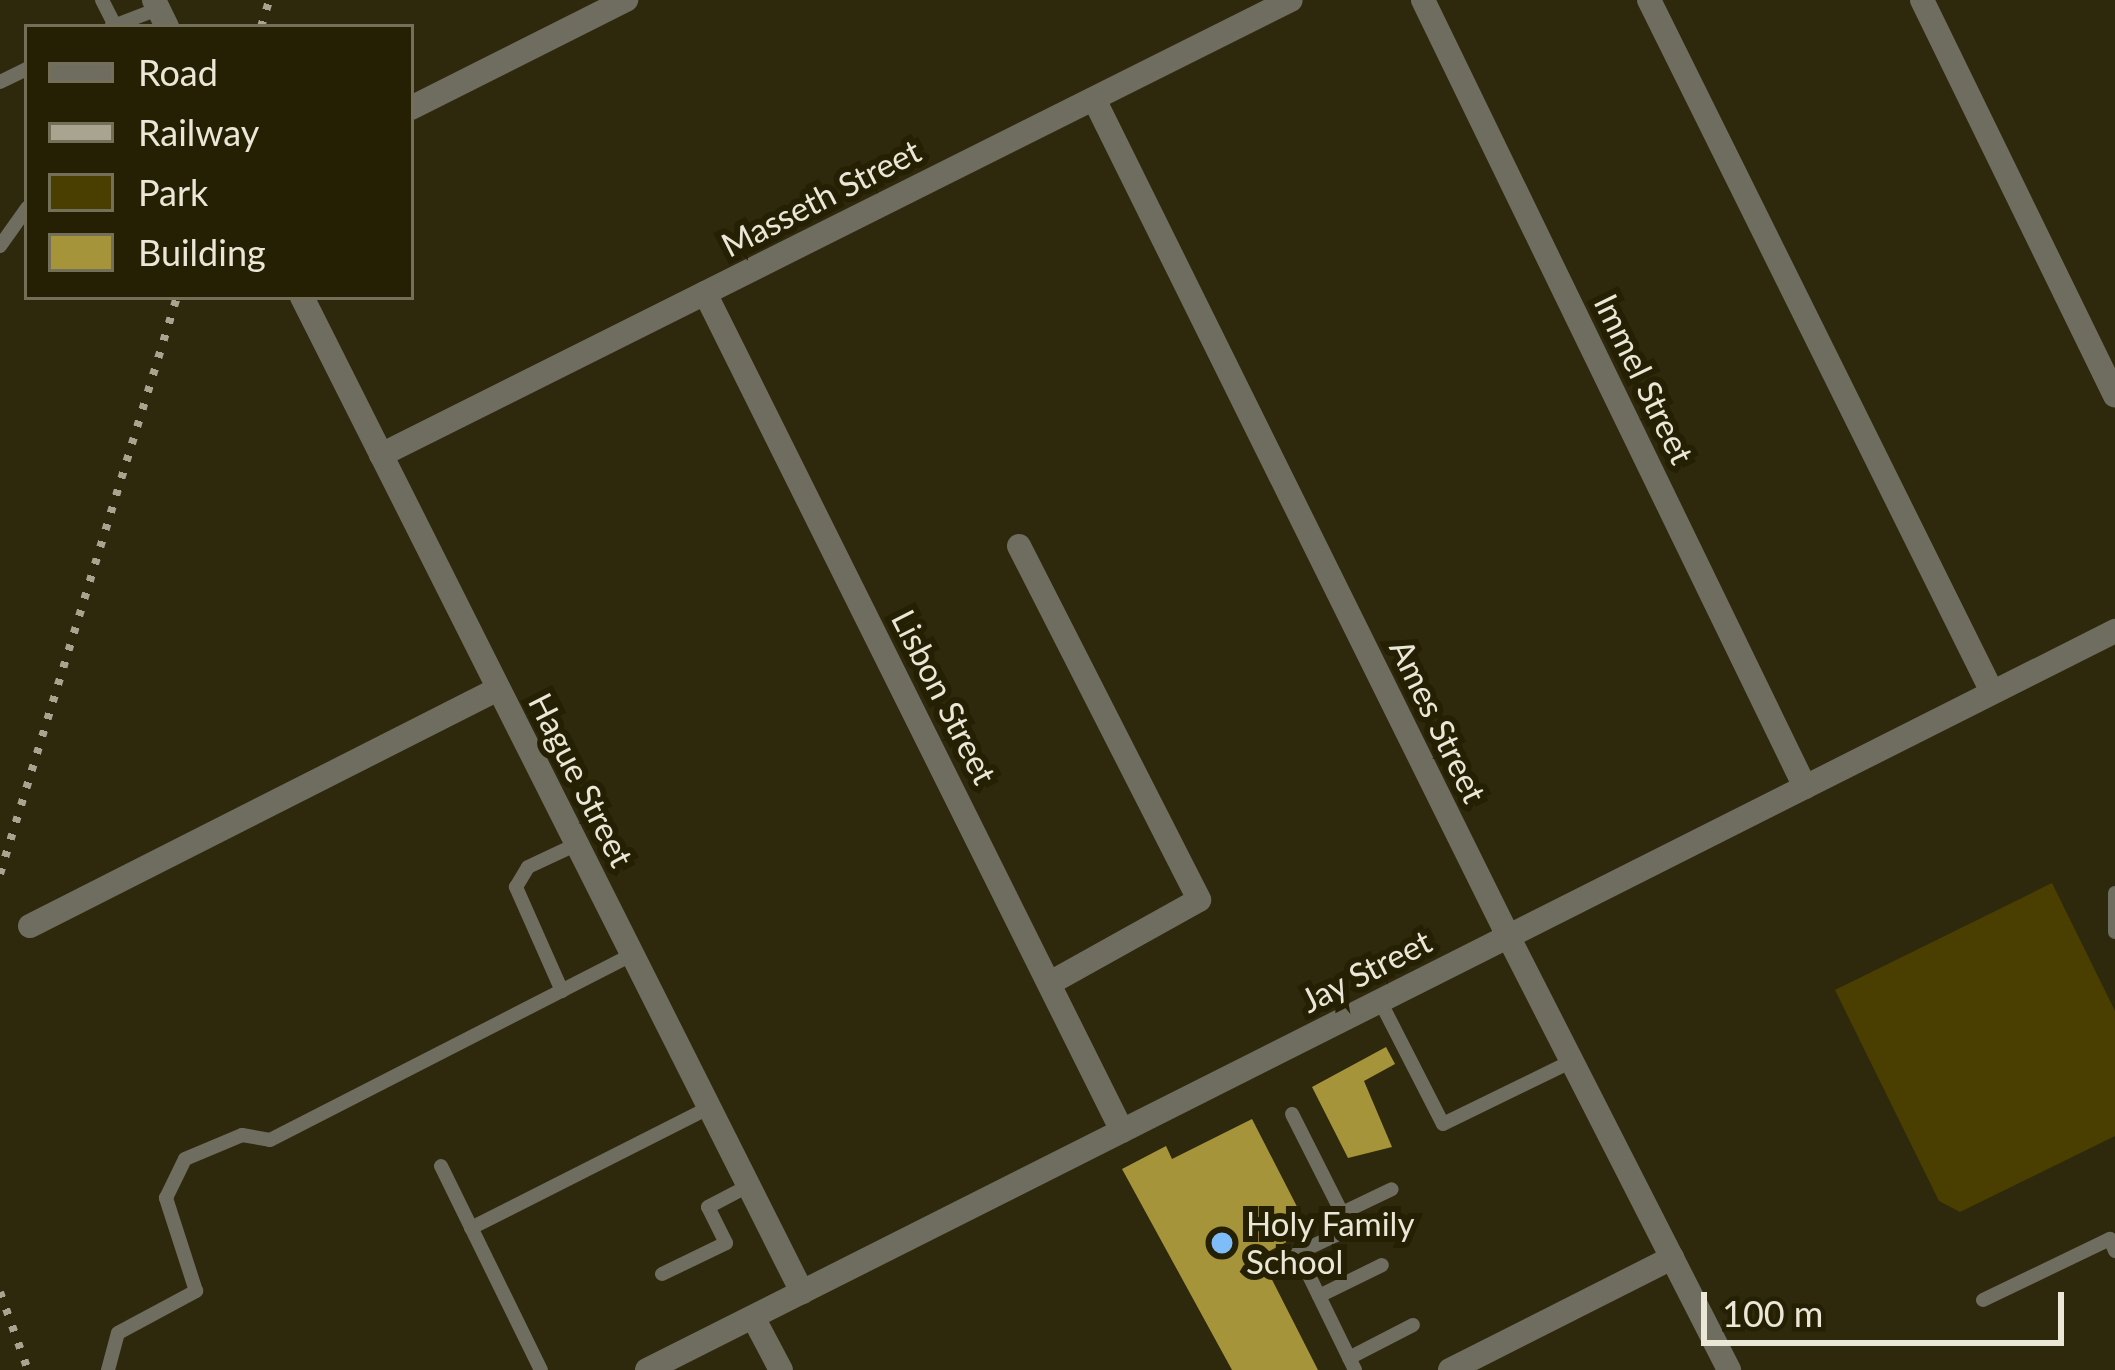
<!DOCTYPE html>
<style>
body{margin:0}
#map{position:relative;width:2115px;height:1370px;overflow:hidden;background:#2e290c;font-family:Lato,sans-serif}
div>[style]{position:absolute}
.green>*{inset:0;background:#4a3f00}
.building>*{inset:0;background:#a59439}
.service>*{height:14px;margin:-7px;padding:0 7px;transform-origin:7px;border-radius:7px;background:#6f6d60}
.minor>*{height:24px;margin:-12px;padding:0 12px;transform-origin:12px;border-radius:12px;background:#6f6d60}
.tertiary>*{height:24px;margin:-12px;padding:0 12px;transform-origin:12px;border-radius:12px;background:#6f6d60}
.rail>*{height:8px;margin-top:-4px;transform-origin:0;background:repeating-linear-gradient(90deg,#a8a490 0 6px,transparent 0 18px)}
.dots>*{width:33px;height:33px;translate:-50% -50%;box-sizing:border-box;border:6px solid #251f03;border-radius:50%}
span{translate:-50% -50%;white-space:nowrap;text-align:center;line-height:1.15;-webkit-text-stroke:12px #251f03;paint-order:stroke}
.street-label{font-size:33px;color:#eae7d7}
.poi-label{font-size:33px;color:#eae7d7}
.left{translate:0 -50%;text-align:left}
.legend{position:absolute;left:24px;top:24px;width:390px;height:276px;box-sizing:border-box;background:#251f03;border:3px solid #746f58;margin:0;padding:15px 21px;list-style:none;font-size:36px;color:#eae7d7}
.legend li{display:flex;align-items:center;gap:24px;height:60px}
.legend b{width:60px;border:3px solid #746f58}
.scale{position:absolute;left:1701px;top:1292px;width:363px;height:54px;box-sizing:border-box;border:6px solid #eae7d7;border-top:0;padding-left:15px;font-size:36px;line-height:42px;white-space:nowrap;color:#eae7d7;-webkit-text-stroke:9px #251f03;paint-order:stroke}
</style>
<div id="map">
<div class="green">
<div style="clip-path:polygon(2052px 883px,2115px 1011px,2115px 1136px,1960px 1212px,1939px 1201px,1835px 990px)"></div>
</div>
<div class="building">
<div style="clip-path:polygon(1386px 1047px,1395px 1064px,1364px 1081px,1392px 1147px,1348px 1158px,1312px 1087px)"></div>
<div style="clip-path:polygon(1252px 1119px,1309px 1230px,1260px 1256px,1318px 1370px,1232px 1370px,1122px 1169px,1166px 1146px,1172px 1159px)"></div>
</div>
<div class="service">
<div style="left:102px;top:0;width:28px;rotate:63deg"></div>
<div style="left:111px;top:27px;width:50px;rotate:-21deg"></div>
<div style="left:0;top:82px;width:30px;rotate:-26deg"></div>
<div style="left:0;top:246px;width:47px;rotate:-54.6deg"></div>
<div style="left:2115px;top:893px;width:39px;rotate:90deg"></div>
<div style="left:562px;top:991px;width:114px;rotate:-113.9deg"></div>
<div style="left:516px;top:887px;width:23px;rotate:-59deg"></div>
<div style="left:528px;top:867px;width:54px;rotate:-25.1deg"></div>
<div style="left:1380px;top:1001px;width:138px;rotate:62.9deg"></div>
<div style="left:1443px;top:1124px;width:144px;rotate:-26deg"></div>
<div style="left:1292px;top:1114px;width:111px;rotate:63.2deg"></div>
<div style="left:1342px;top:1213px;width:23px;rotate:105deg"></div>
<div style="left:1336px;top:1235px;width:42px;rotate:154.7deg"></div>
<div style="left:1298px;top:1253px;width:130px;rotate:64deg"></div>
<div style="left:441px;top:1166px;width:227px;rotate:63.9deg"></div>
<div style="left:1342px;top:1213px;width:55px;rotate:-25.6deg"></div>
<div style="left:471px;top:1228px;width:267px;rotate:-26.8deg"></div>
<div style="left:662px;top:1274px;width:71px;rotate:-25.8deg"></div>
<div style="left:726px;top:1243px;width:40px;rotate:-116.6deg"></div>
<div style="left:708px;top:1207px;width:45px;rotate:-27.7deg"></div>
<div style="left:1319px;top:1296px;width:70px;rotate:-26.2deg"></div>
<div style="left:1983px;top:1300px;width:141px;rotate:-25.7deg"></div>
<div style="left:2110px;top:1239px;width:13px;rotate:67deg"></div>
<div style="left:1349px;top:1358px;width:72px;rotate:-27.3deg"></div>
<div style="left:108px;top:1370px;width:38px;rotate:-75deg"></div>
<div style="left:118px;top:1333px;width:89px;rotate:-28.3deg"></div>
<div style="left:196px;top:1291px;width:98px;rotate:-107.9deg"></div>
<div style="left:166px;top:1198px;width:43px;rotate:-64deg"></div>
<div style="left:185px;top:1159px;width:62px;rotate:-22.8deg"></div>
<div style="left:242px;top:1135px;width:28px;rotate:10deg"></div>
<div style="left:270px;top:1140px;width:407px;rotate:-27.1deg"></div>
</div>
<div class="minor">
<div style="left:154px;top:0;width:30px;rotate:64deg"></div>
<div style="left:1423px;top:0;width:875px;rotate:64.11deg"></div>
<div style="left:1649px;top:0;width:772px;rotate:63.63deg"></div>
<div style="left:1922px;top:0;width:440px;rotate:64deg"></div>
<div style="left:1094px;top:99px;width:934px;rotate:63.68deg"></div>
<div style="left:411px;top:108px;width:241px;rotate:-26.7deg"></div>
<div style="left:705px;top:293px;width:936px;rotate:63.54deg"></div>
<div style="left:302px;top:297px;width:1114px;rotate:63.32deg"></div>
<div style="left:381px;top:455px;width:1017px;rotate:-26.57deg"></div>
<div style="left:1019px;top:546px;width:397px;rotate:63deg"></div>
<div style="left:1199px;top:900px;width:171px;rotate:150.9deg"></div>
<div style="left:30px;top:926px;width:525px;rotate:-26.86deg"></div>
<div style="left:753px;top:1317px;width:60px;rotate:62.2deg"></div>
<div style="left:1450px;top:1370px;width:249px;rotate:-26.8deg"></div>
</div>
<div class="tertiary">
<div style="left:1508px;top:936px;width:487px;rotate:63deg"></div>
<div style="left:647px;top:1370px;width:1644px;rotate:-26.72deg"></div>
</div>
<div class="rail">
<div style="left:261px;top:27px;width:28px;rotate:-73deg"></div>
<div style="left:0;top:874px;width:604px;rotate:-72.95deg"></div>
<div style="left:0;top:1292px;width:83px;rotate:70.3deg"></div>
</div>
<div class="dots">
<div style="left:1222px;top:1243px;background:#7fbdf9"></div>
</div>
<div class="street-label">
<span style="left:821px;top:198px;rotate:-27deg">Masseth Street</span>
<span style="left:1644px;top:379px;rotate:64deg">Immel Street</span>
<span style="left:944px;top:697px;rotate:63deg">Lisbon Street</span>
<span style="left:1438px;top:721px;rotate:64deg">Ames Street</span>
<span style="left:581px;top:780px;rotate:63deg">Hague Street</span>
<span style="left:1366px;top:971px;rotate:-27deg">Jay Street</span>
</div>
<div class="poi-label">
<span class="left" style="left:1246px;top:1243px">Holy Family<br>School</span>
</div>
<ul class="legend">
<li><b style="height:15px;background:#6f6d60"></b>Road</li>
<li><b style="height:15px;background:#a8a490"></b>Railway</li>
<li><b style="height:33px;background:#4a3f00"></b>Park</li>
<li><b style="height:33px;background:#a59439"></b>Building</li>
</ul>
<div class="scale">100 m</div>
</div>
